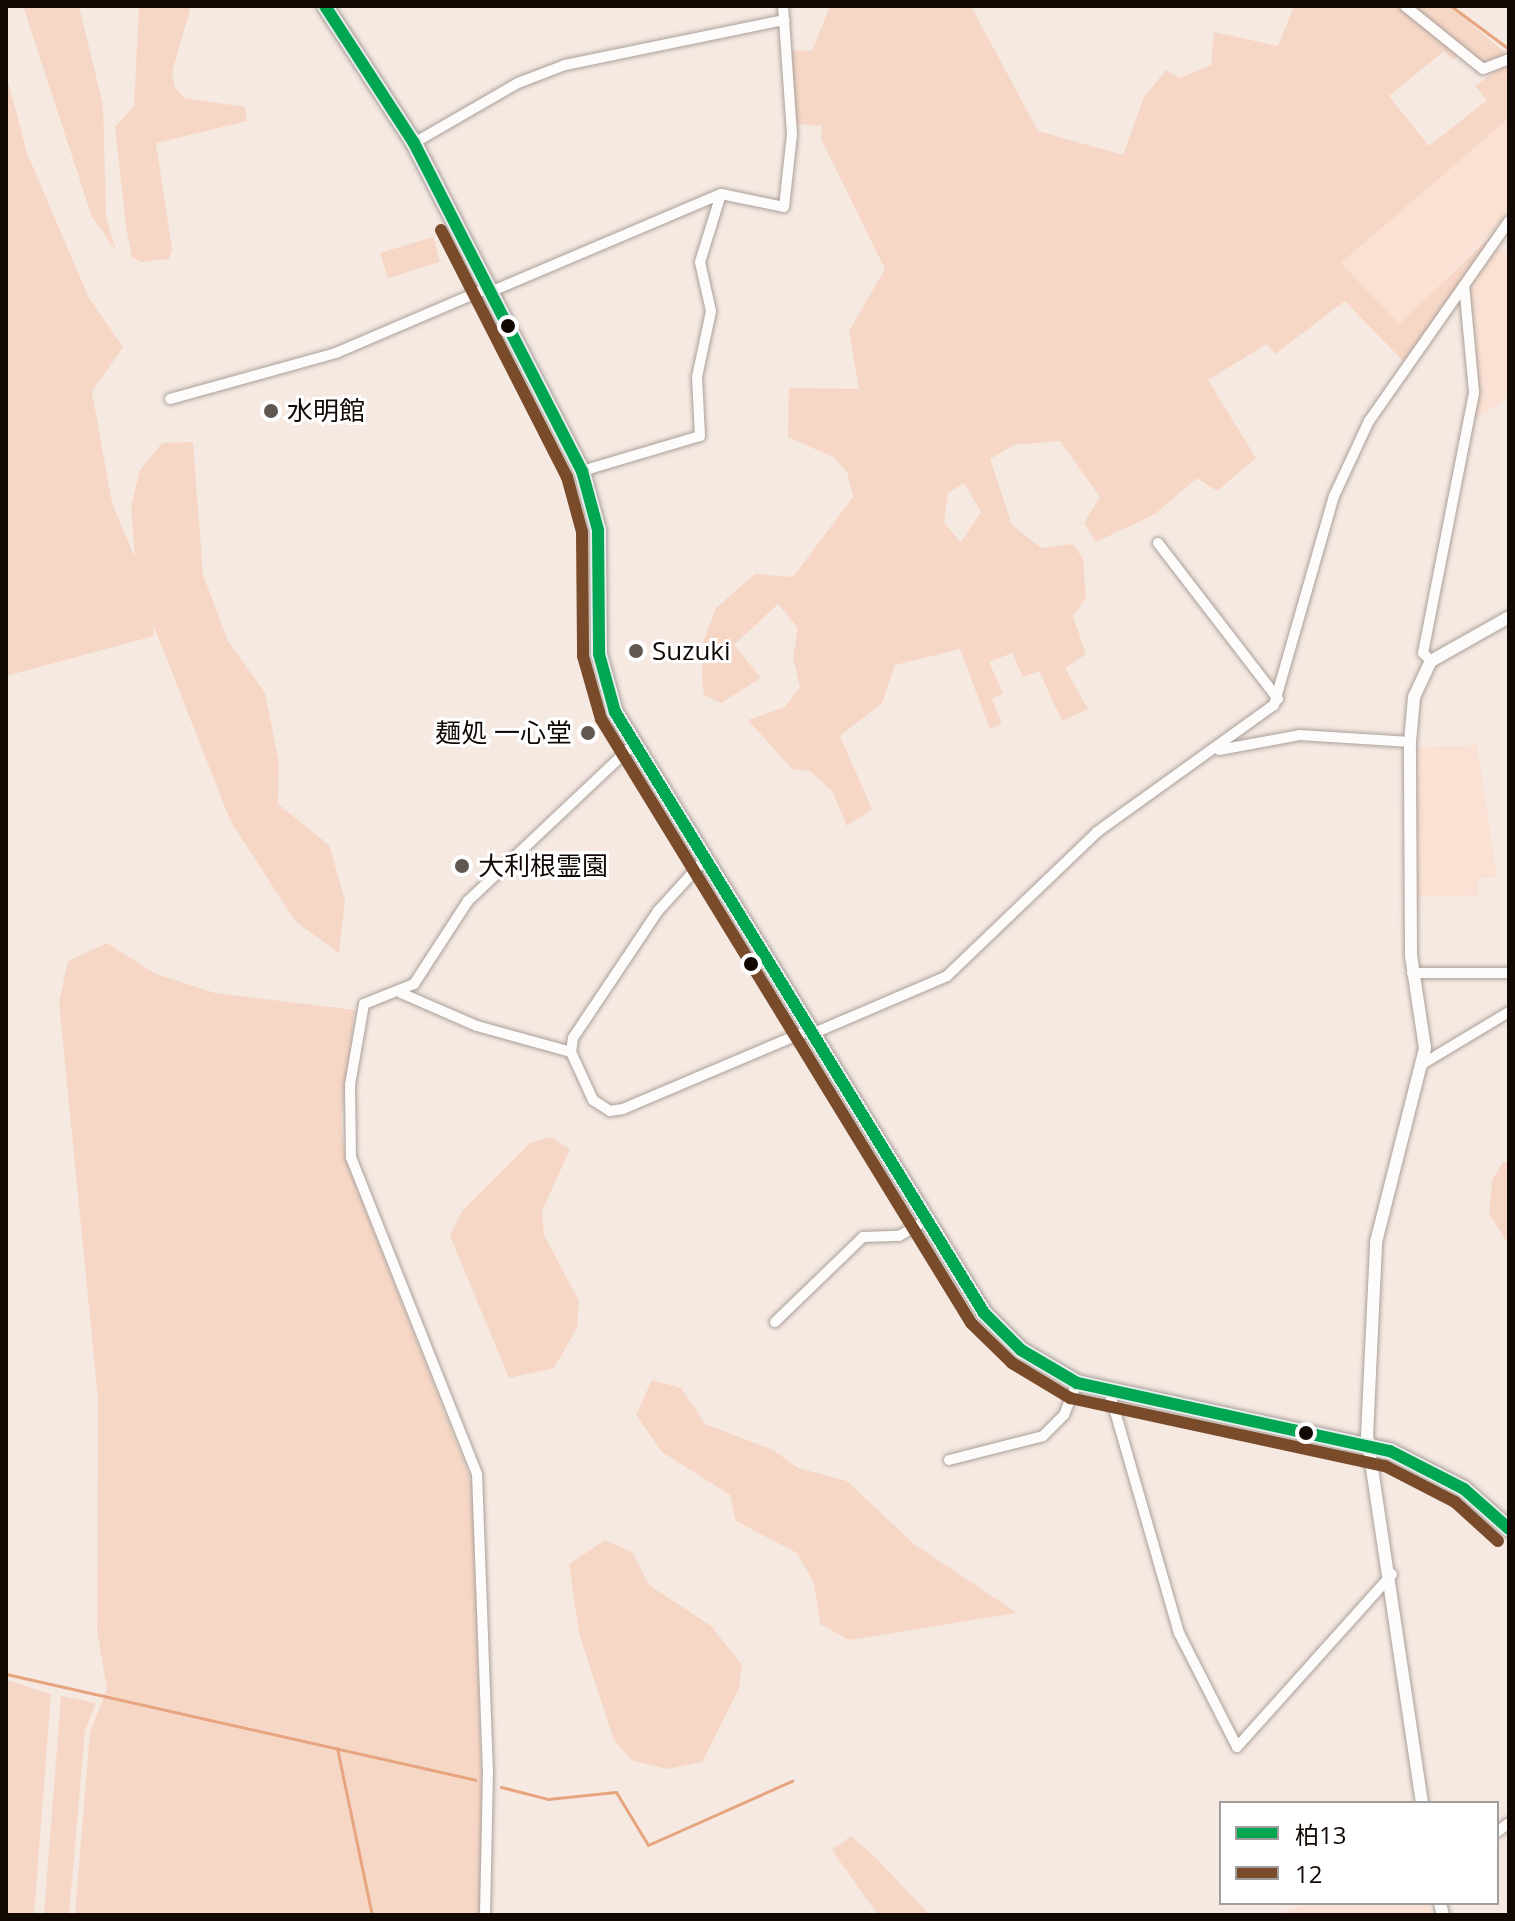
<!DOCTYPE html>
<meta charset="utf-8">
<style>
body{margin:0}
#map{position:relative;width:1515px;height:1921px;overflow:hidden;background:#f5e9e2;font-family:"Open Sans","Noto Sans JP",sans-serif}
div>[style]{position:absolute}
.built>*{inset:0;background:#fae1d3}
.green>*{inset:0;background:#f6d7c6}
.stream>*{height:3px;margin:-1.5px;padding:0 1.5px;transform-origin:1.5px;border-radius:1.5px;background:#e7a57f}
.roads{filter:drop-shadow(0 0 2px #aaa09a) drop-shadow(0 0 2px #aaa09a)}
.minor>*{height:10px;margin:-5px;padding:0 5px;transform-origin:5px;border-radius:5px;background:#fefcfb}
.tertiary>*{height:12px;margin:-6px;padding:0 6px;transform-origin:6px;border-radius:6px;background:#fefcfb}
.primary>*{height:16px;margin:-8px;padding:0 8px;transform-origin:8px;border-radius:8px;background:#e7eded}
.bus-1>*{height:12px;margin:-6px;padding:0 6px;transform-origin:6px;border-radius:6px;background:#00a651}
.bus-2>*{height:12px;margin:-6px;padding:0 6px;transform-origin:6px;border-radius:6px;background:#7a4b2a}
.dots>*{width:22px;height:22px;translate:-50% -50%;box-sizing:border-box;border:4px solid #fff;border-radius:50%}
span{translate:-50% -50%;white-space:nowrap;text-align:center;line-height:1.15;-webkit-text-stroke:6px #fff;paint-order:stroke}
.poi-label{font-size:26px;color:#120905}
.left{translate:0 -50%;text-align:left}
.right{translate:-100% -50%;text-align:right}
.frame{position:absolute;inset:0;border:8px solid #120905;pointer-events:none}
.legend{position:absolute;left:1219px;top:1801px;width:280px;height:104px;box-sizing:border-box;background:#fff;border:2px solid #a09d9b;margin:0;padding:10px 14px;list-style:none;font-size:24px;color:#120905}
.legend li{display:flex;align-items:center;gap:16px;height:40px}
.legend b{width:40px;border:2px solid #a09d9b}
</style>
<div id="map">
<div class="built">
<div style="clip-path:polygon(1509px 118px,1509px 215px,1399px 324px,1341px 263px)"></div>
<div style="clip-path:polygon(1496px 243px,1509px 258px,1509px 397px,1474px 420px,1470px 282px)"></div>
<div style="clip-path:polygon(1477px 745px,1497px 877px,1478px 879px,1479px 895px,1415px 897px,1418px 747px)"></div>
<div style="clip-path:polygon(1312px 1903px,1429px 1903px,1432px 1915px,1272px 1915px)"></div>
</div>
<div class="green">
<div style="clip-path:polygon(23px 6px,79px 6px,103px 105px,106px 217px,116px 251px,92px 217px)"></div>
<div style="clip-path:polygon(139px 6px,191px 6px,172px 72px,175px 88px,185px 98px,245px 107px,247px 121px,156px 143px,172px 249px,169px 259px,141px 262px,132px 257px,126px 227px,115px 127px,134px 106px)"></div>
<div style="clip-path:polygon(evenodd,830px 6px,971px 6px,1038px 131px,1123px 155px,1144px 97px,1166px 70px,1180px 78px,1211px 65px,1214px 32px,1278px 46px,1294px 6px,1401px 6px,1460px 54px,1453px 60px,1444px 51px,1389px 96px,1429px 146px,1487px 100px,1475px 86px,1509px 61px,1509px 118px,1341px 263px,1399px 324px,1494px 233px,1405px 363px,1345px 301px,1275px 354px,1267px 344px,1208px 380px,1256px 458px,1217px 491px,1197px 478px,1155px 514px,1096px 542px,1084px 523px,1100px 497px,1060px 441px,1014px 445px,990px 459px,1012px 525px,1041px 548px,1073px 544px,1083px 559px,1086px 597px,1073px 616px,1086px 654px,1065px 668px,1088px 709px,1062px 721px,1039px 671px,1023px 677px,1012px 653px,989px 662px,1003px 693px,992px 699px,1002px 724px,990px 729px,960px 649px,895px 665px,882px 703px,840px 736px,872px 809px,847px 826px,832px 791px,810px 771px,792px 769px,748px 720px,785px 707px,800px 687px,793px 658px,798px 628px,778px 604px,734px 645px,761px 678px,721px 703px,704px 695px,702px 681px,703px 642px,716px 608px,755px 574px,793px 577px,853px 497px,847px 472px,833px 457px,788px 437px,789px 388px,859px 389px,849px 331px,885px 269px,821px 139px,822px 126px,794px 124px,792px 50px,812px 51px,830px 6px,964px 483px,981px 512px,961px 542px,944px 523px,948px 493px,964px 483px)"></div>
<div style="clip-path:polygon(1408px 6px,1450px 6px,1509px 56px,1487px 66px)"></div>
<div style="clip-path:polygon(6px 74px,27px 153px,89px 298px,123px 347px,92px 392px,112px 503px,135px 558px,131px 507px,140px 470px,162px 443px,193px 442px,203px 575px,228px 641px,265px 693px,279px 762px,278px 804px,329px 845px,345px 900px,339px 953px,295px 921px,230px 820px,153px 624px,154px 636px,6px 676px)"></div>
<div style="clip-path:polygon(433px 237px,440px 262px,388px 278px,380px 253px)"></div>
<div style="clip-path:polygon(107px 943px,156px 974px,215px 993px,355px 1010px,341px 1121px,345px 1158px,473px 1485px,485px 1915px,75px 1915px,90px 1732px,107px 1689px,97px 1631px,98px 1399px,59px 1002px,68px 961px)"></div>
<div style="clip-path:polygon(550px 1137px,570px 1149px,542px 1211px,544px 1235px,579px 1301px,577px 1328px,554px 1368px,509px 1378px,450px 1236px,462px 1211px,530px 1143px)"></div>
<div style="clip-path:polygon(1503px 1162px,1509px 1163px,1509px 1245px,1489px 1214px,1492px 1180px)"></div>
<div style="clip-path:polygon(652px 1380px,681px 1388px,705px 1424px,773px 1450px,798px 1468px,847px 1481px,914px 1544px,1017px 1613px,849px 1640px,820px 1624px,814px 1583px,797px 1553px,736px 1521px,730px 1495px,662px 1452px,636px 1415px)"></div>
<div style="clip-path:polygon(605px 1540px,632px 1552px,649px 1585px,711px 1626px,742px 1665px,739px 1688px,702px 1762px,667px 1769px,631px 1760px,614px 1740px,579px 1634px,569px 1564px)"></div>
<div style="clip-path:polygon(6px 1680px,51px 1694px,34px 1915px,6px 1915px)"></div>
<div style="clip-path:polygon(61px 1696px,96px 1703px,85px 1730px,69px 1915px,44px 1915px)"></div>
<div style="clip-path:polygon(851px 1836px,874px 1856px,930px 1915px,878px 1915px,832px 1850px)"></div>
</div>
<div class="stream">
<div style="left:1451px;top:6px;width:72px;rotate:36.6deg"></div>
<div style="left:6px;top:1674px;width:481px;rotate:12.7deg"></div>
<div style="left:337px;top:1748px;width:171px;rotate:78.2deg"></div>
<div style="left:501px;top:1787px;width:49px;rotate:14.3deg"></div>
<div style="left:548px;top:1799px;width:68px;rotate:-5.9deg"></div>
<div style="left:616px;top:1792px;width:62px;rotate:58.9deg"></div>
<div style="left:648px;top:1845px;width:158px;rotate:-24deg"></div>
</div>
<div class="roads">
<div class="minor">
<div style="left:1405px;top:6px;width:100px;rotate:38.9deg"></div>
<div style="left:1483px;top:69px;width:28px;rotate:-21deg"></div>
<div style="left:414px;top:143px;width:120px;rotate:-30deg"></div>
<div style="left:518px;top:83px;width:50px;rotate:-21deg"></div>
<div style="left:565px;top:65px;width:224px;rotate:-11.6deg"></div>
<div style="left:490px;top:292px;width:251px;rotate:-23deg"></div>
<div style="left:721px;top:194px;width:64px;rotate:11.7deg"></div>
<div style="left:784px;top:207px;width:73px;rotate:-83.7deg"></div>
<div style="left:792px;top:134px;width:128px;rotate:-94deg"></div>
<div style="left:170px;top:399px;width:172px;rotate:-15.5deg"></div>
<div style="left:336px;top:353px;width:165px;rotate:-23.2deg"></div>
<div style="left:582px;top:471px;width:123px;rotate:-16.5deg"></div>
<div style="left:700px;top:436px;width:59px;rotate:-92.9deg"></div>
<div style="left:697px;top:377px;width:67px;rotate:-78deg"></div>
<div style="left:711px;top:311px;width:50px;rotate:-102.7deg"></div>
<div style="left:700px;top:262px;width:71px;rotate:-72.8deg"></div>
<div style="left:1158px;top:543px;width:197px;rotate:52.4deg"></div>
<div style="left:1431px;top:661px;width:11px;rotate:-135deg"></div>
<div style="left:1423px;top:653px;width:266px;rotate:-78.9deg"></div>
<div style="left:1474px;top:392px;width:107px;rotate:-95.3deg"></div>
<div style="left:1219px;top:750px;width:82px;rotate:-10.5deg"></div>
<div style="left:1300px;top:735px;width:110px;rotate:3.6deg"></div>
<div style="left:706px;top:858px;width:72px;rotate:132.2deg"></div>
<div style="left:658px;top:911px;width:153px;rotate:123.8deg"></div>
<div style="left:573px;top:1038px;width:14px;rotate:98deg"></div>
<div style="left:571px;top:1052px;width:53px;rotate:65.4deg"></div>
<div style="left:593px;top:1100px;width:20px;rotate:33deg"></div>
<div style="left:610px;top:1111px;width:13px;rotate:-9deg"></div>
<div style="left:623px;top:1109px;width:202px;rotate:-23deg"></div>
<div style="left:1412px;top:973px;width:97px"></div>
<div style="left:401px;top:993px;width:83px;rotate:23.5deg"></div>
<div style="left:477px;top:1026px;width:98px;rotate:15.5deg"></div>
<div style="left:812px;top:1034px;width:147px;rotate:-23.2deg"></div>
<div style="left:947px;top:976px;width:208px;rotate:-43.8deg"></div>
<div style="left:1097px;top:832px;width:218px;rotate:-35.7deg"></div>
<div style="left:1274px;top:705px;width:217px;rotate:-74deg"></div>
<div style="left:1334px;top:496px;width:83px;rotate:-65deg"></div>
<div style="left:1369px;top:421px;width:244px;rotate:-55deg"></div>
<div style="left:1424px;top:1063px;width:99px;rotate:-31deg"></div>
<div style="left:775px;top:1322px;width:122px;rotate:-44deg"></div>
<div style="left:863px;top:1237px;width:36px;rotate:-2deg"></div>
<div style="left:899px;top:1236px;width:30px;rotate:-30deg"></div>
<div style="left:1110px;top:1394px;width:249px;rotate:73.9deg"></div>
<div style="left:1179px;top:1633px;width:128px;rotate:63deg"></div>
<div style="left:1237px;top:1747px;width:232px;rotate:-48.1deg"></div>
<div style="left:949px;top:1460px;width:97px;rotate:-14.3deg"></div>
<div style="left:1043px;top:1436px;width:30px;rotate:-45deg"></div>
<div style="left:1064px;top:1415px;width:35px;rotate:-68deg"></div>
<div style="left:1497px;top:1832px;width:15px;rotate:-37deg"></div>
<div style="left:485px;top:1915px;width:142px;rotate:-88.8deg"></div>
<div style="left:488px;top:1773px;width:299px;rotate:-92.1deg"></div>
<div style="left:477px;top:1474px;width:341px;rotate:-111.7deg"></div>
<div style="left:351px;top:1157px;width:72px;rotate:-90.8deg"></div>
<div style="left:350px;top:1085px;width:82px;rotate:-80.2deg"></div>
<div style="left:364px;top:1004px;width:54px;rotate:-21.8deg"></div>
<div style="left:414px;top:984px;width:99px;rotate:-57deg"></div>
<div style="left:468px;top:901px;width:230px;rotate:-43.4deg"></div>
</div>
<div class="tertiary">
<div style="left:1422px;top:1803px;width:371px;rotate:-98.5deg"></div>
<div style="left:1367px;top:1436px;width:194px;rotate:-87.3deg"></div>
<div style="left:1376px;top:1242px;width:200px;rotate:-75.8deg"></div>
<div style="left:1425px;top:1048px;width:94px;rotate:-98.6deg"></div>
<div style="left:1411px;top:955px;width:213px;rotate:-90.3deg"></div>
<div style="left:1410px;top:742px;width:45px;rotate:-84.9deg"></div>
<div style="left:1414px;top:697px;width:40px;rotate:-65deg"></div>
<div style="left:1431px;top:661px;width:90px;rotate:-29.4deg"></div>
<div style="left:1440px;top:1903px;width:12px;rotate:76deg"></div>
</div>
<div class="primary">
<div style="left:325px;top:6px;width:163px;rotate:57deg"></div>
<div style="left:414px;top:143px;width:369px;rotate:62.9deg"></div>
<div style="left:582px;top:471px;width:61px;rotate:74.8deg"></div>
<div style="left:598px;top:530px;width:124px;rotate:89.5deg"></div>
<div style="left:599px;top:654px;width:60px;rotate:74.6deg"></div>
<div style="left:615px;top:712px;width:705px;rotate:58.45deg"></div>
<div style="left:984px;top:1313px;width:52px;rotate:45deg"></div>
<div style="left:1021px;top:1350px;width:65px;rotate:30.5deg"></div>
<div style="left:1077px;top:1383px;width:320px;rotate:12.3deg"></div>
<div style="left:1390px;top:1451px;width:83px;rotate:27.2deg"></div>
<div style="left:1464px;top:1489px;width:60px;rotate:41.6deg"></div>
</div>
</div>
<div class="bus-1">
<div style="left:325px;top:6px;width:163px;rotate:57deg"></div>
<div style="left:414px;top:143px;width:369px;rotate:62.9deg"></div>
<div style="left:582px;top:471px;width:61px;rotate:74.8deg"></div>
<div style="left:598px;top:530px;width:124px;rotate:89.5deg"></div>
<div style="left:599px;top:654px;width:60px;rotate:74.6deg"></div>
<div style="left:615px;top:712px;width:705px;rotate:58.45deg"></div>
<div style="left:984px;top:1313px;width:52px;rotate:45deg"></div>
<div style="left:1021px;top:1350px;width:65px;rotate:30.5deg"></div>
<div style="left:1077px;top:1383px;width:320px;rotate:12.3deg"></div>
<div style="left:1390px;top:1451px;width:83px;rotate:27.2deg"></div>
<div style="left:1464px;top:1489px;width:60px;rotate:41.6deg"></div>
</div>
<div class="bus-2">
<div style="left:441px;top:230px;width:277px;rotate:63deg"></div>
<div style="left:567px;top:477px;width:57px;rotate:74.7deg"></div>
<div style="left:582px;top:532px;width:124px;rotate:89.5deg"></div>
<div style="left:583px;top:656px;width:66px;rotate:74.1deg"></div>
<div style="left:601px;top:719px;width:708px;rotate:58.51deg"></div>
<div style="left:971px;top:1323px;width:57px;rotate:44.3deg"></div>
<div style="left:1012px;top:1363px;width:68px;rotate:31.1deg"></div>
<div style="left:1070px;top:1398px;width:322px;rotate:12.2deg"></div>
<div style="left:1385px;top:1466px;width:79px;rotate:27.2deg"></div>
<div style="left:1455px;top:1502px;width:58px;rotate:42.2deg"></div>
</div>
<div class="dots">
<div style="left:508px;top:326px;background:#120905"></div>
<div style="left:271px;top:411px;background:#615752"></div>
<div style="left:636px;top:651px;background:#615752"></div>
<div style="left:588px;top:733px;background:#615752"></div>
<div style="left:462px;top:866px;background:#615752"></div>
<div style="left:751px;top:964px;background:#120905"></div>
<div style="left:1306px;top:1433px;background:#120905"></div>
</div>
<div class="poi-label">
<span class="left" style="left:287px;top:411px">水明館</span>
<span class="left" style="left:652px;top:651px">Suzuki</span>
<span class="right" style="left:572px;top:733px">麺処 一心堂</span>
<span class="left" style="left:478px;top:866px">大利根霊園</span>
</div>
<div class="frame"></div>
<ul class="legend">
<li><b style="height:10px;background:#00a651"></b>柏13</li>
<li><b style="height:10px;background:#7a4b2a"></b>12</li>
</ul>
</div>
